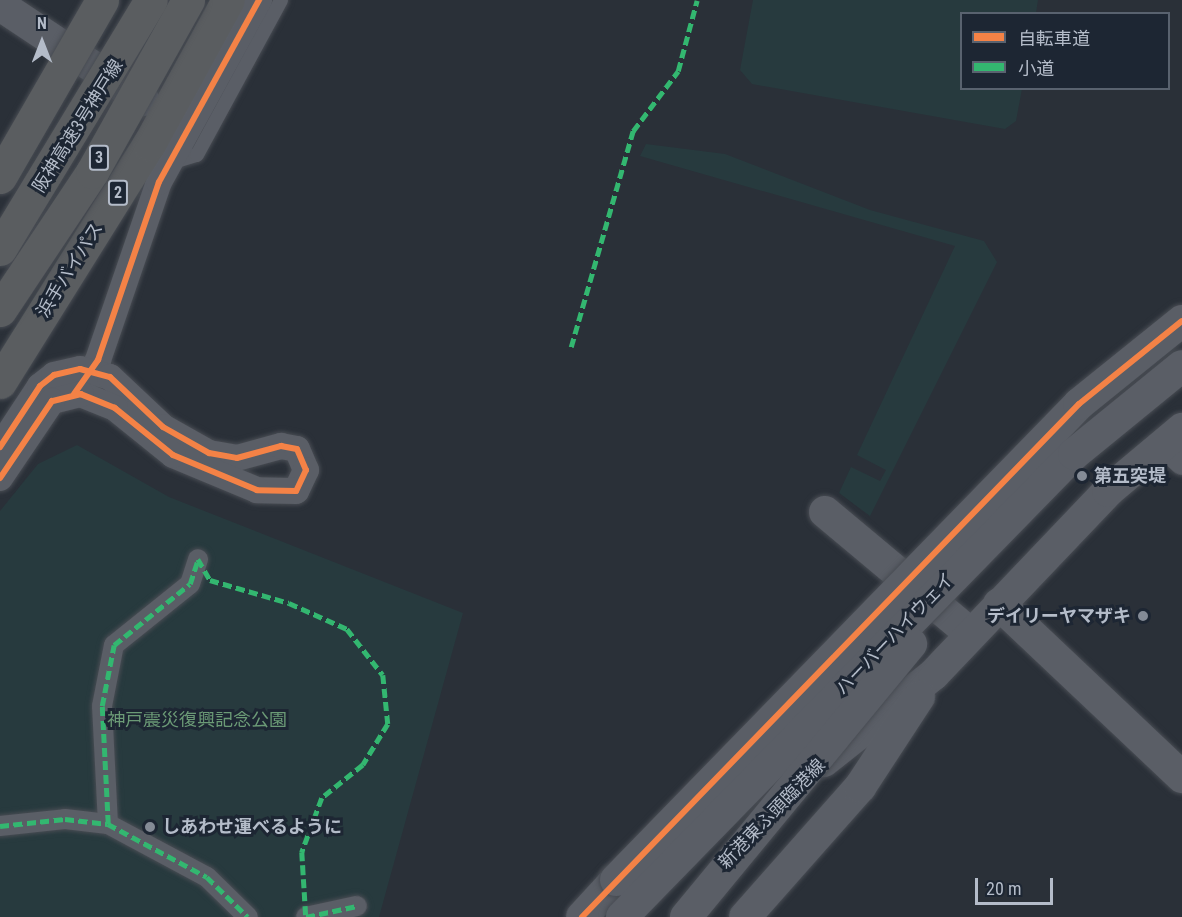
<!DOCTYPE html>
<meta charset="utf-8">
<style>
body{margin:0}
#map{position:relative;width:1182px;height:917px;overflow:hidden;background:#2a3038;font-family:"Roboto Condensed","Noto Sans JP",sans-serif}
div>[style]{position:absolute}
.green>*{inset:0;background:#273a3e}
.roads{filter:drop-shadow(0 0 2px #484c53) drop-shadow(0 0 2px #484c53)}
.service>*{height:14px;margin:-7px;padding:0 7px;transform-origin:7px;border-radius:7px;background:#5a5e66}
.pedestrian>*{height:20px;margin:-10px;padding:0 10px;transform-origin:10px;border-radius:10px;background:#5a5e66}
.minor>*{height:26px;margin:-13px;padding:0 13px;transform-origin:13px;border-radius:13px;background:#5a5e66}
.tertiary>*{height:32px;margin:-16px;padding:0 16px;transform-origin:16px;border-radius:16px;background:#5a5e66}
.motorway>*{height:33px;margin:-16.5px;padding:0 16.5px;transform-origin:16.5px;border-radius:16.5px;background:#5a5d60}
.bridges{filter:drop-shadow(0 0 2px #484c53) drop-shadow(0 0 2px #484c53)}
.tertiary-bridge>*{height:32px;margin:-16px;padding:0 16px;transform-origin:16px;border-radius:16px;background:#5a5e66}
.motorway-bridge>*{height:33px;margin:-16.5px;padding:0 16.5px;transform-origin:16.5px;border-radius:16.5px;background:#5a5d60}
.quiet>*{height:4.5px;margin-top:-2.25px;transform-origin:0;background:repeating-linear-gradient(90deg,#33b770 0 9px,transparent 0 13.5px)}
.cycleway>*{height:6px;margin:-3px;padding:0 3px;transform-origin:3px;border-radius:3px;background:#f48246}
.dots>*{width:16px;height:16px;translate:-50% -50%;box-sizing:border-box;border:3px solid #1d2633;border-radius:50%}
span{translate:-50% -50%;white-space:nowrap;text-align:center;line-height:1.15;-webkit-text-stroke:6px #1d2633;paint-order:stroke}
.shield-label span{padding:2px 4px;background:#1d2633;border:2px solid;border-radius:4px;-webkit-text-stroke-width:0}
.shield-label{font-size:16px;color:#b4bcc9;font-weight:700}
.street-label{font-size:18px;color:#b4bcc9}
.poi-label{font-size:18px;color:#b4bcc9;font-weight:700}
.left{translate:0 -50%;text-align:left}
.right{translate:-100% -50%;text-align:right}
.park-label{font-size:18px;color:#6b9a76}
.legend{position:absolute;left:960px;top:12px;width:210px;height:78px;box-sizing:border-box;background:#1d2633;border:2px solid #59626f;margin:0;padding:8px 10px;list-style:none;font-size:18px;color:#b4bcc9}
.legend li{display:flex;align-items:center;gap:12px;height:30px}
.legend b{width:30px;border:2px solid #59626f}
.north{position:absolute;left:12px;top:12px;width:60px;height:60px;-webkit-text-stroke:4px #1d2633;paint-order:stroke;rotate:0deg;font-size:16px;font-weight:700;line-height:24px;text-align:center;color:#b4bcc9}
.north::after{content:'';display:block;margin:auto;width:21px;height:27px;background:#b4bcc9;clip-path:polygon(50% 0,100% 100%,50% 72%,0 100%)}
.scale{position:absolute;left:975px;top:878px;width:78px;height:27px;box-sizing:border-box;border:3px solid #b4bcc9;border-top:0;padding-left:8px;font-size:18px;line-height:21px;white-space:nowrap;color:#b4bcc9;-webkit-text-stroke:4px #1d2633;paint-order:stroke}
</style>
<div id="map">
<div class="green">
<div style="clip-path:polygon(753px 0,1038px 0,1036px 13px,962px 14px,962px 88px,1022px 89px,1016px 121px,1005px 129px,752px 84px,740px 70px)"></div>
<div style="clip-path:polygon(646px 144px,725px 154px,870px 210px,984px 241px,997px 262px,870px 516px,839px 493px,851px 467px,880px 481px,886px 470px,857px 455px,955px 246px,640px 156px)"></div>
<div style="clip-path:polygon(77px 445px,169px 497px,463px 613px,379px 917px,0 917px,0 511px,38px 464px)"></div>
</div>
<div class="roads">
<div class="service">
<div style="left:170px;top:163px;width:28px;rotate:-17deg"></div>
<div style="left:197px;top:155px;width:176px;rotate:-61.5deg"></div>
</div>
<div class="pedestrian">
<div style="left:108px;top:824px;width:118px;rotate:-92.9deg"></div>
<div style="left:102px;top:706px;width:62px;rotate:-78.9deg"></div>
<div style="left:114px;top:645px;width:97px;rotate:-38.8deg"></div>
<div style="left:190px;top:584px;width:26px;rotate:-72deg"></div>
<div style="left:0;top:826px;width:65px;rotate:-6.1deg"></div>
<div style="left:65px;top:819px;width:43px;rotate:6.6deg"></div>
<div style="left:108px;top:824px;width:112px;rotate:28.2deg"></div>
<div style="left:207px;top:877px;width:57px;rotate:44.3deg"></div>
<div style="left:306px;top:917px;width:52px;rotate:-12.2deg"></div>
</div>
<div class="minor">
<div style="left:82px;top:385px;width:30px;rotate:-57deg"></div>
<div style="left:98px;top:360px;width:188px;rotate:-71.1deg"></div>
<div style="left:159px;top:182px;width:208px;rotate:-61.2deg"></div>
<div style="left:1163px;top:444px;width:26px;rotate:43deg"></div>
<div style="left:0;top:447px;width:73px;rotate:-56.7deg"></div>
<div style="left:40px;top:386px;width:18px;rotate:-38deg"></div>
<div style="left:54px;top:375px;width:27px;rotate:-13deg"></div>
<div style="left:80px;top:369px;width:31px;rotate:15deg"></div>
<div style="left:110px;top:377px;width:73px;rotate:43.3deg"></div>
<div style="left:163px;top:427px;width:53px;rotate:29.5deg"></div>
<div style="left:209px;top:453px;width:28px;rotate:10deg"></div>
<div style="left:237px;top:458px;width:46px;rotate:-15.3deg"></div>
<div style="left:281px;top:446px;width:16px;rotate:11deg"></div>
<div style="left:297px;top:449px;width:23px;rotate:67deg"></div>
<div style="left:306px;top:470px;width:23px;rotate:115deg"></div>
<div style="left:296px;top:491px;width:39px;rotate:-179deg"></div>
<div style="left:257px;top:490px;width:91px;rotate:-157.4deg"></div>
<div style="left:173px;top:455px;width:75px;rotate:-141deg"></div>
<div style="left:115px;top:408px;width:37px;rotate:-158deg"></div>
<div style="left:81px;top:394px;width:30px;rotate:166deg"></div>
<div style="left:52px;top:401px;width:93px;rotate:124deg"></div>
</div>
<div class="tertiary">
<div style="left:0;top:5px;width:172px;rotate:33.6deg"></div>
<div style="left:825px;top:512px;width:190px;rotate:39.9deg"></div>
<div style="left:999px;top:604px;width:252px;rotate:43.4deg"></div>
<div style="left:824px;top:761px;width:140px;rotate:-38.3deg"></div>
<div style="left:934px;top:674px;width:253px;rotate:-46.4deg"></div>
<div style="left:1108px;top:491px;width:97px;rotate:-40deg"></div>
<div style="left:582px;top:917px;width:50px;rotate:-47.4deg"></div>
<div style="left:745px;top:917px;width:174px;rotate:-48.5deg"></div>
<div style="left:860px;top:787px;width:108px;rotate:-56.8deg"></div>
</div>
<div class="motorway">
<div style="left:0;top:382px;width:281px;rotate:-58deg"></div>
<div style="left:149px;top:144px;width:164px;rotate:-61.3deg"></div>
</div>
</div>
<div class="bridges">
<div class="tertiary-bridge">
<div style="left:616px;top:880px;width:664px;rotate:-45.79deg"></div>
<div style="left:1079px;top:404px;width:132px;rotate:-38.9deg"></div>
<div style="left:622px;top:917px;width:647px;rotate:-45.69deg"></div>
<div style="left:1074px;top:454px;width:139px;rotate:-39.2deg"></div>
<div style="left:686px;top:917px;width:354px;rotate:-50.5deg"></div>
</div>
<div class="motorway-bridge">
<div style="left:0;top:177px;width:204px;rotate:-60deg"></div>
<div style="left:0;top:249px;width:291px;rotate:-58.8deg"></div>
<div style="left:0;top:310px;width:166px;rotate:-56.3deg"></div>
<div style="left:92px;top:172px;width:197px;rotate:-60.8deg"></div>
</div>
</div>
<div class="quiet">
<div style="left:571px;top:347px;width:225px;rotate:-74deg"></div>
<div style="left:633px;top:131px;width:75px;rotate:-53.1deg"></div>
<div style="left:678px;top:71px;width:73px;rotate:-75deg"></div>
<div style="left:198px;top:559px;width:24px;rotate:60deg"></div>
<div style="left:210px;top:580px;width:82px;rotate:16.2deg"></div>
<div style="left:289px;top:603px;width:64px;rotate:24.1deg"></div>
<div style="left:347px;top:629px;width:58px;rotate:52deg"></div>
<div style="left:383px;top:675px;width:49px;rotate:84.2deg"></div>
<div style="left:388px;top:724px;width:48px;rotate:121.4deg"></div>
<div style="left:363px;top:765px;width:53px;rotate:141.2deg"></div>
<div style="left:322px;top:798px;width:58px;rotate:110.3deg"></div>
<div style="left:302px;top:852px;width:65px;rotate:86.5deg"></div>
<div style="left:108px;top:824px;width:118px;rotate:-92.9deg"></div>
<div style="left:102px;top:706px;width:62px;rotate:-78.9deg"></div>
<div style="left:114px;top:645px;width:97px;rotate:-38.8deg"></div>
<div style="left:190px;top:584px;width:26px;rotate:-72deg"></div>
<div style="left:0;top:826px;width:65px;rotate:-6.1deg"></div>
<div style="left:65px;top:819px;width:43px;rotate:6.6deg"></div>
<div style="left:108px;top:824px;width:112px;rotate:28.2deg"></div>
<div style="left:207px;top:877px;width:57px;rotate:44.3deg"></div>
<div style="left:306px;top:917px;width:52px;rotate:-12.2deg"></div>
</div>
<div class="cycleway">
<div style="left:74px;top:394px;width:42px;rotate:-54.8deg"></div>
<div style="left:98px;top:360px;width:188px;rotate:-71.1deg"></div>
<div style="left:159px;top:182px;width:208px;rotate:-61.2deg"></div>
<div style="left:0;top:447px;width:73px;rotate:-56.7deg"></div>
<div style="left:40px;top:386px;width:18px;rotate:-38deg"></div>
<div style="left:54px;top:375px;width:27px;rotate:-13deg"></div>
<div style="left:80px;top:369px;width:31px;rotate:15deg"></div>
<div style="left:110px;top:377px;width:73px;rotate:43.3deg"></div>
<div style="left:163px;top:427px;width:53px;rotate:29.5deg"></div>
<div style="left:209px;top:453px;width:28px;rotate:10deg"></div>
<div style="left:237px;top:458px;width:46px;rotate:-15.3deg"></div>
<div style="left:281px;top:446px;width:16px;rotate:11deg"></div>
<div style="left:297px;top:449px;width:23px;rotate:67deg"></div>
<div style="left:306px;top:470px;width:23px;rotate:115deg"></div>
<div style="left:296px;top:491px;width:39px;rotate:-179deg"></div>
<div style="left:257px;top:490px;width:91px;rotate:-157.4deg"></div>
<div style="left:173px;top:455px;width:75px;rotate:-141deg"></div>
<div style="left:115px;top:408px;width:37px;rotate:-158deg"></div>
<div style="left:81px;top:394px;width:30px;rotate:166deg"></div>
<div style="left:52px;top:401px;width:93px;rotate:124deg"></div>
<div style="left:582px;top:917px;width:714px;rotate:-45.91deg"></div>
<div style="left:1079px;top:404px;width:132px;rotate:-38.9deg"></div>
</div>
<div class="dots">
<div style="left:1082px;top:476px;background:#848b96"></div>
<div style="left:1143px;top:616px;background:#848b96"></div>
<div style="left:150px;top:827px;background:#848b96"></div>
</div>
<div class="shield-label">
<span style="left:99px;top:158px">3</span>
<span style="left:118px;top:193px">2</span>
</div>
<div class="street-label">
<span style="left:78px;top:126px;rotate:-58deg">阪神高速3号神戸線</span>
<span style="left:70px;top:270px;rotate:-58deg">浜手バイパス</span>
<span style="left:895px;top:634px;rotate:-46deg">ハーバーハイウェイ</span>
<span style="left:772px;top:814px;rotate:-46deg">新港東ふ頭臨港線</span>
</div>
<div class="poi-label">
<span class="left" style="left:1094px;top:476px">第五突堤</span>
<span class="right" style="left:1131px;top:616px">デイリーヤマザキ</span>
<span class="left" style="left:162px;top:827px">しあわせ運べるように</span>
</div>
<div class="park-label">
<span style="left:197px;top:720px">神戸震災復興記念公園</span>
</div>
<ul class="legend">
<li><b style="height:8px;background:#f48246"></b>自転車道</li>
<li><b style="height:8px;background:#33b770"></b>小道</li>
</ul>
<div class="north">N</div>
<div class="scale">20 m</div>
</div>
